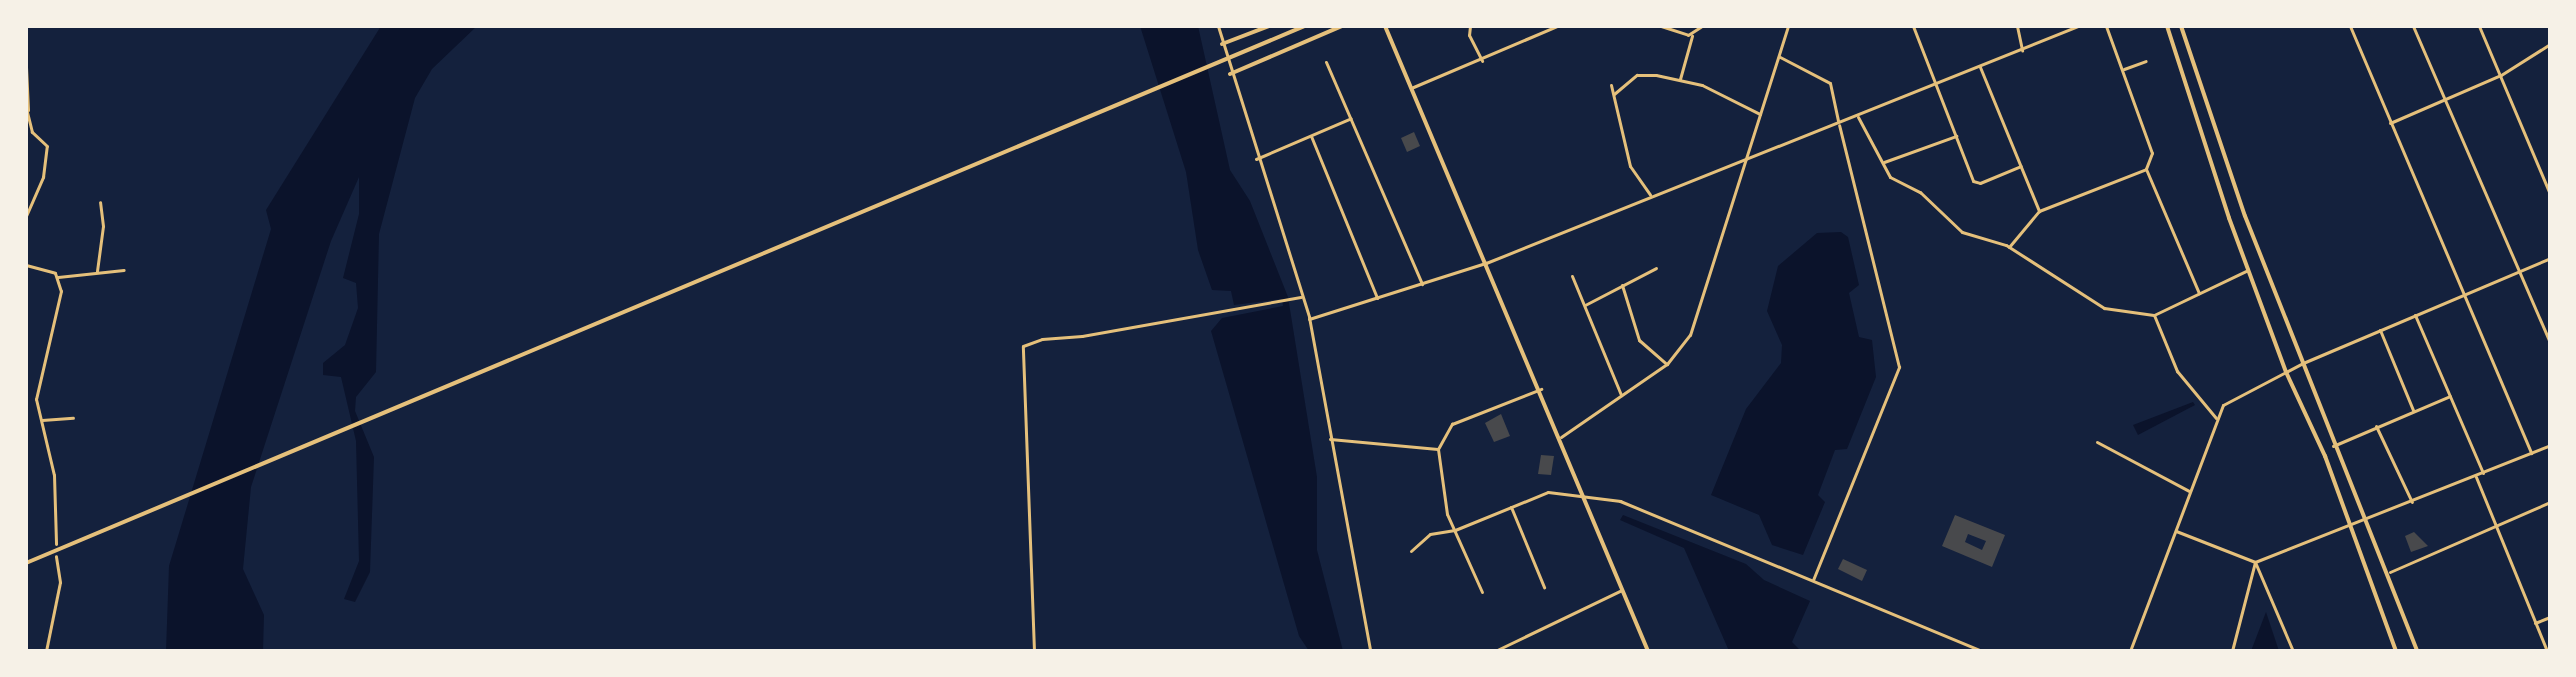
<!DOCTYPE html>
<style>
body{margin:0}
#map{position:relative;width:2576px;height:677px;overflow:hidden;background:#14213d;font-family:"Times New Roman",serif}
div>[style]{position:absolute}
.water>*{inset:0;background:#0b132b}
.building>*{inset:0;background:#48494c}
.minor>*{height:3px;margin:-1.5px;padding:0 1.5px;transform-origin:1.5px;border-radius:1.5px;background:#e5c07b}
.tertiary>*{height:3px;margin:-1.5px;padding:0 1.5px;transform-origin:1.5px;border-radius:1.5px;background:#e5c07b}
.secondary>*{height:4px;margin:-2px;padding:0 2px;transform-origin:2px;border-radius:2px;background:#e5c07b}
.primary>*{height:4px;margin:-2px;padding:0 2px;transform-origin:2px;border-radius:2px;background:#e5c07b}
span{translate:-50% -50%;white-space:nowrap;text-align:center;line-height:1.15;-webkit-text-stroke:8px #f6f1e7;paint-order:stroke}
.frame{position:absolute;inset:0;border:28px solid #f6f1e7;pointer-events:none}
</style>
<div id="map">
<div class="water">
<div style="clip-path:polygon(381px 26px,477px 26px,432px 69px,415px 98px,379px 234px,376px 372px,356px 397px,355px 411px,374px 457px,370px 572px,355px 602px,344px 599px,359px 561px,356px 441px,341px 377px,323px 375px,323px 363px,345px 345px,358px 308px,356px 283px,343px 278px,359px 214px,359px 177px,331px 241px,251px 487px,243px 569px,264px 615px,263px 651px,166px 651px,169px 566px,271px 229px,266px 210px)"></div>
<div style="clip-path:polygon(1140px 26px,1198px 26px,1230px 170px,1250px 201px,1288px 297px,1317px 477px,1317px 550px,1343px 651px,1309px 651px,1299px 636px,1211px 331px,1222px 318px,1283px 306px,1282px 299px,1234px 305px,1231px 291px,1212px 290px,1198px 250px,1186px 172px)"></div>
<div style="clip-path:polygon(1841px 232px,1848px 237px,1859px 285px,1849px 293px,1859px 337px,1872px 340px,1876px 377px,1847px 449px,1835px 450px,1818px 495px,1825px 502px,1803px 555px,1772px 545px,1759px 515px,1711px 495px,1746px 409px,1781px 363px,1782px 345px,1767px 311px,1778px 266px,1817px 233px)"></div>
<div style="clip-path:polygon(2193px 402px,2195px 405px,2138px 435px,2133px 425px)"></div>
<div style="clip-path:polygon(1623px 515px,1746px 564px,1764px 580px,1810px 601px,1792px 642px,1801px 651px,1729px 651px,1684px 548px,1620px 520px)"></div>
<div style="clip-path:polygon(2266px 612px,2279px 651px,2251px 651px)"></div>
</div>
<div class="building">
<div style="clip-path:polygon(1414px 132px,1420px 146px,1407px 152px,1401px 138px)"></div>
<div style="clip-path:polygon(1501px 414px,1510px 436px,1494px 442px,1485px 423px)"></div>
<div style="clip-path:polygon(1541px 455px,1554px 456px,1551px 475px,1538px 474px)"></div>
<div style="clip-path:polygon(evenodd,1955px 515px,2005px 535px,1992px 567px,1942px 546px,1955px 515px,1968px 534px,1986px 541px,1982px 550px,1965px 542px,1968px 534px)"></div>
<div style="clip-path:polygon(2414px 532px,2428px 546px,2411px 552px,2405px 536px)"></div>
<div style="clip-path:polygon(1843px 559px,1867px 570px,1862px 581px,1838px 569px)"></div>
</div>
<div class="minor">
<div style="left:1470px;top:26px;width:9px;rotate:96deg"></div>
<div style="left:1469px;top:35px;width:29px;rotate:63deg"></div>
<div style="left:1661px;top:26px;width:28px;rotate:18deg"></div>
<div style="left:1688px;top:35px;width:17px;rotate:-33deg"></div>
<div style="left:1913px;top:26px;width:166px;rotate:68.8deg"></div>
<div style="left:1973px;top:181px;width:7px;rotate:16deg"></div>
<div style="left:1980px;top:183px;width:44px;rotate:-22.5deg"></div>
<div style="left:2017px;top:26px;width:25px;rotate:78deg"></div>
<div style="left:2106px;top:26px;width:135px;rotate:70.1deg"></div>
<div style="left:2152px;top:153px;width:17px;rotate:111deg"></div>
<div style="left:2350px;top:26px;width:464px;rotate:67deg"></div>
<div style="left:2413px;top:26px;width:344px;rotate:66.6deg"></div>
<div style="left:2479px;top:26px;width:182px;rotate:67.1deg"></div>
<div style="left:1780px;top:57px;width:56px;rotate:27.5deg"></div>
<div style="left:1830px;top:83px;width:39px;rotate:78deg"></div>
<div style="left:1326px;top:62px;width:242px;rotate:66.6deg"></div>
<div style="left:26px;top:67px;width:43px;rotate:87.3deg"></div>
<div style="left:1980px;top:67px;width:156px;rotate:67.7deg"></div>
<div style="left:2124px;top:69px;width:23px;rotate:-20deg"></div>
<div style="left:1680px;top:79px;width:45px;rotate:-74.4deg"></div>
<div style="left:1611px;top:85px;width:83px;rotate:76.8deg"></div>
<div style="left:1630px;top:166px;width:35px;rotate:55deg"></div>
<div style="left:1411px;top:88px;width:159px;rotate:-23deg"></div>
<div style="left:1614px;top:94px;width:30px;rotate:-40deg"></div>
<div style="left:1637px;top:75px;width:19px"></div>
<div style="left:1656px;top:75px;width:47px;rotate:12.3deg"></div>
<div style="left:1702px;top:85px;width:65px;rotate:26.6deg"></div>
<div style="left:1858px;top:117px;width:68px;rotate:61.9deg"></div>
<div style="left:1890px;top:177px;width:34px;rotate:27deg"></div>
<div style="left:1920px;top:192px;width:58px;rotate:43.6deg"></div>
<div style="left:1962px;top:232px;width:46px;rotate:16.5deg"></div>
<div style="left:2006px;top:245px;width:117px;rotate:32.7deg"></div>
<div style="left:2104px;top:308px;width:50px;rotate:8deg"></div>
<div style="left:2390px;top:123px;width:121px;rotate:-23.4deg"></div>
<div style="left:2501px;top:75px;width:58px;rotate:-32.3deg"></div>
<div style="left:1311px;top:136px;width:175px;rotate:67.8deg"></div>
<div style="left:1256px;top:159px;width:103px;rotate:-23.3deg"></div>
<div style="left:1884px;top:162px;width:77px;rotate:-19.9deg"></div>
<div style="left:2146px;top:169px;width:135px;rotate:66.9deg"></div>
<div style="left:26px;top:216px;width:43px;rotate:-66.4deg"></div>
<div style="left:43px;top:177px;width:31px;rotate:-83deg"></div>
<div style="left:47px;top:146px;width:21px;rotate:-137deg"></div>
<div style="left:32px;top:132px;width:21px;rotate:-104deg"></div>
<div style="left:26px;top:236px;width:11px;rotate:90deg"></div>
<div style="left:2009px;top:247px;width:47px;rotate:-50.2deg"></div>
<div style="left:2039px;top:211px;width:115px;rotate:-21.4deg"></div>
<div style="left:26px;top:265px;width:30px;rotate:15deg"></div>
<div style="left:55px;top:273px;width:19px;rotate:72deg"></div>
<div style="left:61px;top:291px;width:111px;rotate:103deg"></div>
<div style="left:36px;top:399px;width:78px;rotate:76.7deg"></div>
<div style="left:54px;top:475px;width:69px;rotate:88.3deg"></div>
<div style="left:97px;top:271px;width:45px;rotate:-82.4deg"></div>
<div style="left:103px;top:226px;width:24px;rotate:-97deg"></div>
<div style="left:1572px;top:276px;width:129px;rotate:67.6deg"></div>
<div style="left:58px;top:277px;width:66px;rotate:-6.1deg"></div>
<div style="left:1622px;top:285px;width:58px;rotate:72.8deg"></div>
<div style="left:1639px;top:340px;width:37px;rotate:41deg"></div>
<div style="left:1585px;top:305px;width:80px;rotate:-27.5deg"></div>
<div style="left:2154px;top:315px;width:61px;rotate:67.7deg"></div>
<div style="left:2177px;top:371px;width:61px;rotate:50.3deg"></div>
<div style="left:2154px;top:315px;width:104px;rotate:-25.6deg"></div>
<div style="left:2415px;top:315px;width:172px;rotate:66.7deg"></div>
<div style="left:2380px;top:330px;width:87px;rotate:67.6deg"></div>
<div style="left:42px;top:420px;width:31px;rotate:-4deg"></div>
<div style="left:2376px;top:426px;width:84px;rotate:64.7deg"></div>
<div style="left:1561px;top:437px;width:129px;rotate:-34.6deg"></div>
<div style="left:1667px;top:364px;width:37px;rotate:-52deg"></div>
<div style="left:1690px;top:335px;width:324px;rotate:-72.4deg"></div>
<div style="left:1330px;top:439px;width:108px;rotate:5.3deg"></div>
<div style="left:2097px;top:442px;width:104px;rotate:28deg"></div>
<div style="left:2333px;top:446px;width:127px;rotate:-23.1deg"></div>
<div style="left:2476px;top:477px;width:188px;rotate:67.8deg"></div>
<div style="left:1511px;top:507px;width:87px;rotate:67.6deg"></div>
<div style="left:2176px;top:531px;width:85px;rotate:21.4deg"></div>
<div style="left:2255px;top:562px;width:97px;rotate:66.9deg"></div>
<div style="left:1411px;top:551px;width:25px;rotate:-42deg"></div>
<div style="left:1430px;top:534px;width:25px;rotate:-9deg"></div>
<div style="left:2390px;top:572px;width:175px;rotate:-23.6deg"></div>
<div style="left:1482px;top:592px;width:85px;rotate:-114.2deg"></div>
<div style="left:1447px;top:514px;width:66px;rotate:-97.9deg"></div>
<div style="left:1438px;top:449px;width:29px;rotate:-61deg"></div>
<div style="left:1452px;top:424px;width:96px;rotate:-21.5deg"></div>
<div style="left:2535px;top:623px;width:16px;rotate:-22deg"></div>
<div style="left:46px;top:651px;width:70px;rotate:-78.5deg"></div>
<div style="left:60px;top:582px;width:26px;rotate:-99deg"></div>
<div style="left:1034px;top:651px;width:305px;rotate:-92.1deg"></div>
<div style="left:1023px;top:346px;width:20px;rotate:-20deg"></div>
<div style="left:1042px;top:339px;width:40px;rotate:-4.3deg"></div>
<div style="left:1082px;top:336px;width:222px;rotate:-10.1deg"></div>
<div style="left:1495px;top:651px;width:141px;rotate:-25.7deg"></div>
<div style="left:2232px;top:651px;width:92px;rotate:-75.5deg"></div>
<div style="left:2255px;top:562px;width:317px;rotate:-21.6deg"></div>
</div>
<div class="tertiary">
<div style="left:1218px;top:26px;width:305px;rotate:72.6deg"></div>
<div style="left:1309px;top:317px;width:340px;rotate:79.6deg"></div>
<div style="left:1309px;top:319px;width:186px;rotate:-17.6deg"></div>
<div style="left:1486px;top:263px;width:638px;rotate:-21.82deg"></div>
<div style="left:1455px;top:530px;width:100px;rotate:-22.2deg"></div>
<div style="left:1548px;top:492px;width:73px;rotate:7.1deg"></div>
<div style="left:1620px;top:501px;width:392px;rotate:22.5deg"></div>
<div style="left:1813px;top:580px;width:230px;rotate:-68deg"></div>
<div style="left:1899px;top:367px;width:249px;rotate:-103.9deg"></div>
<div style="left:2130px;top:651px;width:263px;rotate:-69.3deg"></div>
<div style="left:2223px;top:405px;width:90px;rotate:-27.7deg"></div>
<div style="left:2303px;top:363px;width:268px;rotate:-23deg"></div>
</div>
<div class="secondary">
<div style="left:2167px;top:26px;width:202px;rotate:72.1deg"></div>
<div style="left:2229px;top:218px;width:164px;rotate:69.7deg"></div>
<div style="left:2286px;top:372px;width:93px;rotate:65.1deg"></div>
<div style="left:2325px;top:456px;width:208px;rotate:70deg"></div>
<div style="left:2181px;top:26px;width:200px;rotate:71.4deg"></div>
<div style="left:2245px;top:216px;width:468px;rotate:68.4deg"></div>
<div style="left:1222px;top:44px;width:50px;rotate:-21deg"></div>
<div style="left:1230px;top:74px;width:122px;rotate:-23.2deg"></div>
<div style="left:26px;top:563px;width:1387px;rotate:-22.78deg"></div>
</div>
<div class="primary">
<div style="left:1385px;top:26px;width:678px;rotate:67.18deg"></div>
</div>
<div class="frame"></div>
</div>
